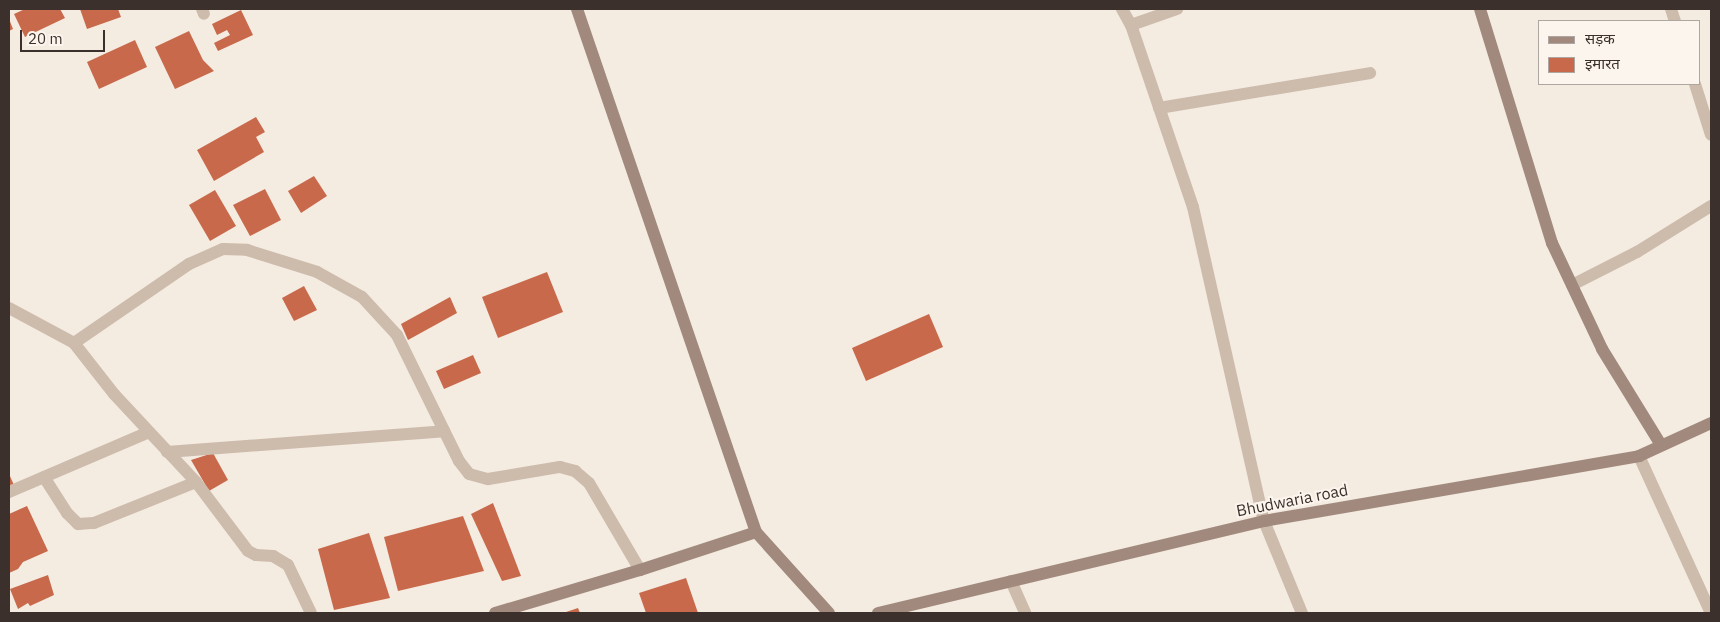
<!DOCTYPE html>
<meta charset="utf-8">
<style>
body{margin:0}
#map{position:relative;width:1720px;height:622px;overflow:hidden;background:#f4ebe1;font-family:"IBM Plex Sans","Noto Sans Devanagari",sans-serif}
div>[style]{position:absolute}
.building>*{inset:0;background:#c8694b}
.street>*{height:12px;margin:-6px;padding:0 6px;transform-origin:6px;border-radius:6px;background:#cdbbac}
.secondary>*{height:12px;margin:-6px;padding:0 6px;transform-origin:6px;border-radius:6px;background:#a18a7d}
span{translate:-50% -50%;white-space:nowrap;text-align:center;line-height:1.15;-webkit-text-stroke:4px #fbf5ee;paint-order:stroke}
.street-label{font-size:16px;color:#3b302b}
.frame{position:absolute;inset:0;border:10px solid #3b302b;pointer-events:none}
.legend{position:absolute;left:1538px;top:20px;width:162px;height:65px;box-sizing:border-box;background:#fbf5ee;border:1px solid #aea6a0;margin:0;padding:6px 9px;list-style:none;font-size:15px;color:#3b302b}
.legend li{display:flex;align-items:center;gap:10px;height:25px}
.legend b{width:25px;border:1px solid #aea6a0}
.scale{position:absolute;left:20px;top:30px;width:85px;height:22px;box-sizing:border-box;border:2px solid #3b302b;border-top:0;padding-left:6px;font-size:15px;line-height:18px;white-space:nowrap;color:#3b302b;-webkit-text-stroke:4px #fbf5ee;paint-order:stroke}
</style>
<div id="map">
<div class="building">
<div style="clip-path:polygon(25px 9px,60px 9px,65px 18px,25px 37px,14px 14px)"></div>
<div style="clip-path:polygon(80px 9px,118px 9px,121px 17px,87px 29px)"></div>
<div style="clip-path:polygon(241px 10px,253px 35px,218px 51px,214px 43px,230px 35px,227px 30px,217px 35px,212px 24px)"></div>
<div style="clip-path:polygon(9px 19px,13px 29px,9px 31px)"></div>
<div style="clip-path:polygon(189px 31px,203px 60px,214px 71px,175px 89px,155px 47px)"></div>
<div style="clip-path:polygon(135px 40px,147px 67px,99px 89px,87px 62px)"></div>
<div style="clip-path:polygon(256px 117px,265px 132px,256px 137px,264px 152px,214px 181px,197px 150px)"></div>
<div style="clip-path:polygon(314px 176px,327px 196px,301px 213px,288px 191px)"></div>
<div style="clip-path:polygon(265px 189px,281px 220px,250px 236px,233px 205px)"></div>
<div style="clip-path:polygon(215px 190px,236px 226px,210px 241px,189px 205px)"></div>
<div style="clip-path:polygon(547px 272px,563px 312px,498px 338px,482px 297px)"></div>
<div style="clip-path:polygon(304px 286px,317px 310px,294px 321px,282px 298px)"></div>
<div style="clip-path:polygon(450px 297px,457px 313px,408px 340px,401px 324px)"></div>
<div style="clip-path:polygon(929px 314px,943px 347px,866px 381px,852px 348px)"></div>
<div style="clip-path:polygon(473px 355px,481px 373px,444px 389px,436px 371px)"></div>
<div style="clip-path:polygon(213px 453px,228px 480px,209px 491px,191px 460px)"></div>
<div style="clip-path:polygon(9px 474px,14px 485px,9px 487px)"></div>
<div style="clip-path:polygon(493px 503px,521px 576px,502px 581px,471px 514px)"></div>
<div style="clip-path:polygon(27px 506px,48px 551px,23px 562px,18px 569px,9px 573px,9px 514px)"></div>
<div style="clip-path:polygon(463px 516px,484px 571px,398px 591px,384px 537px)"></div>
<div style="clip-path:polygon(369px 533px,390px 598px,334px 610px,318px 549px)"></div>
<div style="clip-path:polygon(48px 575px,54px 595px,30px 606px,28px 603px,18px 609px,10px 589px)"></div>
<div style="clip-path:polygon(686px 578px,698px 613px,646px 613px,639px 593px)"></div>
<div style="clip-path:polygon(578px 608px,580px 613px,563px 613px)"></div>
</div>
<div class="street">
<div style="left:202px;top:9px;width:5px;rotate:68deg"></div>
<div style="left:1122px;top:9px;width:18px;rotate:61deg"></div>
<div style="left:1131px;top:25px;width:192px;rotate:71.2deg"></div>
<div style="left:1193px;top:207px;width:322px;rotate:77.3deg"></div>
<div style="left:1264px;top:521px;width:100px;rotate:67.6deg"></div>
<div style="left:1671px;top:9px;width:13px;rotate:72deg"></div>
<div style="left:1131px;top:25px;width:49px;rotate:-19.2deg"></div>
<div style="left:1695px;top:84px;width:53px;rotate:72.6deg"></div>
<div style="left:1159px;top:108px;width:214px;rotate:-9.4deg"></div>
<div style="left:1572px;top:285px;width:73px;rotate:-26.9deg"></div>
<div style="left:1637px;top:252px;width:87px;rotate:-31.9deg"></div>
<div style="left:9px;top:308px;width:74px;rotate:28.3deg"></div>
<div style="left:74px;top:343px;width:65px;rotate:51.9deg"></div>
<div style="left:114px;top:394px;width:120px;rotate:47deg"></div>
<div style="left:196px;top:482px;width:86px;rotate:53deg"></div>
<div style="left:248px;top:551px;width:9px;rotate:27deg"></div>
<div style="left:256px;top:555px;width:17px;rotate:3deg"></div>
<div style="left:273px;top:556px;width:17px;rotate:31deg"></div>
<div style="left:288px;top:565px;width:53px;rotate:64.4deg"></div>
<div style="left:74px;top:343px;width:140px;rotate:-34.5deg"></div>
<div style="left:189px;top:264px;width:37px;rotate:-24deg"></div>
<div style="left:223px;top:249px;width:24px;rotate:2deg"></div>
<div style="left:247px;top:250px;width:73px;rotate:17.4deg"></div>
<div style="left:317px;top:272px;width:51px;rotate:29.1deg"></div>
<div style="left:362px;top:297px;width:52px;rotate:47.4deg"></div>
<div style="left:397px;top:335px;width:140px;rotate:63.8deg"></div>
<div style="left:459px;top:461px;width:16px;rotate:52deg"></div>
<div style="left:469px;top:474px;width:20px;rotate:15deg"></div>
<div style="left:488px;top:479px;width:73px;rotate:-9.5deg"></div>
<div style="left:560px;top:467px;width:16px;rotate:15deg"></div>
<div style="left:575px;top:471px;width:18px;rotate:41deg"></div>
<div style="left:589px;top:483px;width:101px;rotate:59.6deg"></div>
<div style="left:167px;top:452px;width:278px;rotate:-4.3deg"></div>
<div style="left:1639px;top:456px;width:173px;rotate:65.4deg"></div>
<div style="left:44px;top:477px;width:43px;rotate:57.4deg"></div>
<div style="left:67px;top:513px;width:16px;rotate:45deg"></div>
<div style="left:78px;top:524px;width:16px;rotate:-4deg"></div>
<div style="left:94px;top:523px;width:110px;rotate:-21.9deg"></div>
<div style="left:9px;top:492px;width:152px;rotate:-23.2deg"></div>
<div style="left:1011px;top:581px;width:35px;rotate:66deg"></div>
</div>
<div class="secondary">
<div style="left:577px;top:9px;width:553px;rotate:71.11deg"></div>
<div style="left:756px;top:532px;width:109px;rotate:48deg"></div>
<div style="left:1480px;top:9px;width:245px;rotate:72.9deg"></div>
<div style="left:1552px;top:243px;width:117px;rotate:64.7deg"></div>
<div style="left:1602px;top:349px;width:113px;rotate:58.4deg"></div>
<div style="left:495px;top:613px;width:151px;rotate:-16.5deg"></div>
<div style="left:640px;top:570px;width:122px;rotate:-18.1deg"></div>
<div style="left:878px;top:613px;width:397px;rotate:-13.4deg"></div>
<div style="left:1264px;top:521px;width:381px;rotate:-9.8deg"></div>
<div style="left:1639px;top:456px;width:79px;rotate:-24.6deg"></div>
</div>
<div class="street-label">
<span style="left:1292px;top:500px;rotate:-11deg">Bhudwaria road</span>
</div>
<div class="frame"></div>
<ul class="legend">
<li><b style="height:6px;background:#a18a7d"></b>सड़क</li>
<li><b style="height:14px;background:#c8694b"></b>इमारत</li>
</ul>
<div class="scale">20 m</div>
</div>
